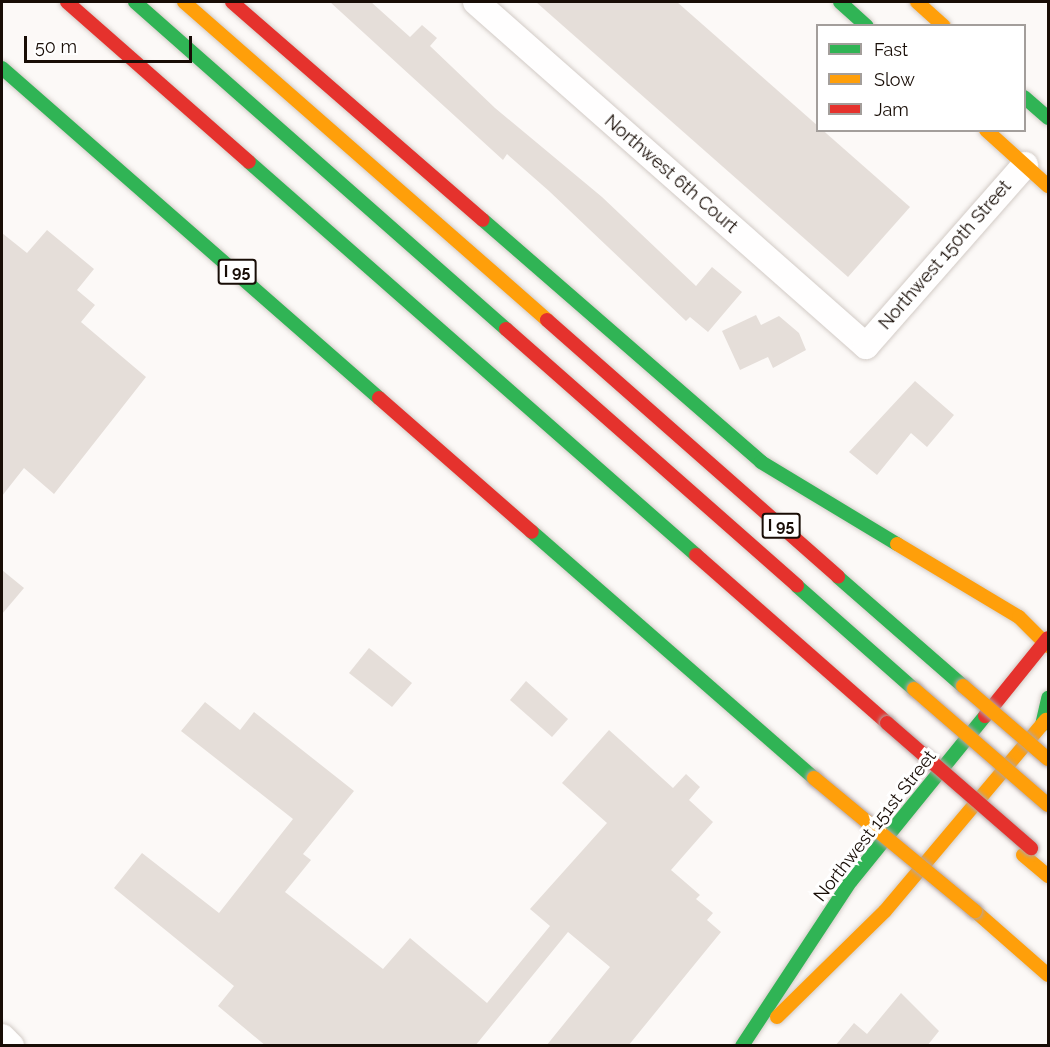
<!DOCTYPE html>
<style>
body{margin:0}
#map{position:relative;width:1050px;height:1047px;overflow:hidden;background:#fcf9f7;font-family:Raleway,sans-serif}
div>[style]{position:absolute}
.building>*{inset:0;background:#e5ded9}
.roads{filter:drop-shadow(0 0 2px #d2cbc6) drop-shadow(0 0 2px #d2cbc6)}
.street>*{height:26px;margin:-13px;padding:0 13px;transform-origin:13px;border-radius:13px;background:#fffefe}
.fast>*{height:14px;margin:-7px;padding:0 7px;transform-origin:7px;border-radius:7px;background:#30b455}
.slow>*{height:14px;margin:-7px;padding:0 7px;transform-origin:7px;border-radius:7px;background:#ff9f0a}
.jam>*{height:14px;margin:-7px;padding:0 7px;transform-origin:7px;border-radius:7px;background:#e5322d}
.bridges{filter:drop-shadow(0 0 2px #b2a4a3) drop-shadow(0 0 2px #b2a4a3)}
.slow-bridge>*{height:14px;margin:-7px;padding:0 7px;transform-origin:7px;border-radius:7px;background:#ff9f0a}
.jam-bridge>*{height:14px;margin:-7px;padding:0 7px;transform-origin:7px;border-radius:7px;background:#e5322d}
span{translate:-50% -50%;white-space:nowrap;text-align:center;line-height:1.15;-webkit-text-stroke:6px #fff;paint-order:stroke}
.shield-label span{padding:2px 4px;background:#fff;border:2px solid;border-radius:4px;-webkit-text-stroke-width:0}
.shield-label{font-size:16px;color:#180d06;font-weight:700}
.street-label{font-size:18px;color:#180d06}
.frame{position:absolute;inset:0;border:3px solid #180d06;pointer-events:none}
.legend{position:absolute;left:816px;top:24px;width:210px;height:108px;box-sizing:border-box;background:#fff;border:2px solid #a39e9b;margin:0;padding:8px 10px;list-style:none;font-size:18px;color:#180d06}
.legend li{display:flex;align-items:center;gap:12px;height:30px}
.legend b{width:30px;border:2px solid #a39e9b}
.scale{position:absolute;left:24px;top:36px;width:168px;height:27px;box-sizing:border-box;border:3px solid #180d06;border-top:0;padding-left:8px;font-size:18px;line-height:21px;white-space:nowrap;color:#180d06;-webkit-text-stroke:4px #fff;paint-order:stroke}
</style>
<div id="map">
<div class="building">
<div style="clip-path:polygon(330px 2px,371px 2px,410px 37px,422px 25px,437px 38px,430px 46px,495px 108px,602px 197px,696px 286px,712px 267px,742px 292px,708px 332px,690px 317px,686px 321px,549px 191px,507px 154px,503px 160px)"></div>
<div style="clip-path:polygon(536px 2px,677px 2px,910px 207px,848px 277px)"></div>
<div style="clip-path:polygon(47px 230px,94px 269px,77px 290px,95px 305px,81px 322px,146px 377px,54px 494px,24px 468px,2px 496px,2px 233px,27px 253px)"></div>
<div style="clip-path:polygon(756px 315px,761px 325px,779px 316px,799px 333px,806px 350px,773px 368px,768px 357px,740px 370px,722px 331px)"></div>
<div style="clip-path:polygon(915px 381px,954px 415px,927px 447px,911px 433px,877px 475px,849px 452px)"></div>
<div style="clip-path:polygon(2px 570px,24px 588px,2px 614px)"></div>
<div style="clip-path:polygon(369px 648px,412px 683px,392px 707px,349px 673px)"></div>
<div style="clip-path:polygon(526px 681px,568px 719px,552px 737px,510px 700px)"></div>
<div style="clip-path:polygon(205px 702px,240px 730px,254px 712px,354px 791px,303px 854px,311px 860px,285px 892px,383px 969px,410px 938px,487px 1003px,550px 926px,530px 909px,607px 823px,562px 783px,609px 730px,673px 788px,686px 774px,700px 787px,689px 800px,713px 822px,671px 870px,700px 895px,696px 899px,713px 913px,707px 920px,721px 932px,628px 1046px,546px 1046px,610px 967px,568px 932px,475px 1046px,266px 1046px,218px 1006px,234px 986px,114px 888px,142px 853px,219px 913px,293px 819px,181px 731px)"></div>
<div style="clip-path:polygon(901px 993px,939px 1031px,927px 1046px,835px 1046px,854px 1023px,867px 1034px)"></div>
</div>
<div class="roads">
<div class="street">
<div style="left:476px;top:2px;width:520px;rotate:41.41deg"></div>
<div style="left:866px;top:346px;width:241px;rotate:-48.7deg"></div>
<div style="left:2px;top:1037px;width:13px;rotate:45deg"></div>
</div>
<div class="fast">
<div style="left:135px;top:2px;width:495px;rotate:41.4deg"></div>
<div style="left:840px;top:2px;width:36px;rotate:42deg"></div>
<div style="left:2px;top:68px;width:501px;rotate:41.2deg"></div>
<div style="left:1024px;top:97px;width:32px;rotate:41deg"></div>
<div style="left:249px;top:162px;width:595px;rotate:41.32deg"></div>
<div style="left:483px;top:220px;width:369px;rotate:41deg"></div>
<div style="left:761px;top:462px;width:159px;rotate:31.1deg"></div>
<div style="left:532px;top:532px;width:374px;rotate:41.1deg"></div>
<div style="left:838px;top:577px;width:166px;rotate:41.1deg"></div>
<div style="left:797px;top:586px;width:156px;rotate:41.4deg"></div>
<div style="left:1042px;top:725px;width:28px;rotate:-77deg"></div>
<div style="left:742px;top:1046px;width:198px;rotate:-56.6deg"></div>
<div style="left:851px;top:881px;width:213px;rotate:-50.9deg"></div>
</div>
<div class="slow">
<div style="left:184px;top:2px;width:483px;rotate:41.2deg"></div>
<div style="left:917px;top:2px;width:36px;rotate:42deg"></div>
<div style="left:986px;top:130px;width:84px;rotate:42.1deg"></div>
<div style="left:897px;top:544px;width:142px;rotate:30.9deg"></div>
<div style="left:1019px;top:617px;width:41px;rotate:45deg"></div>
<div style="left:1023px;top:855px;width:33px;rotate:40deg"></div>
<div style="left:975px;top:911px;width:97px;rotate:41.2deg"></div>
<div style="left:777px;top:1017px;width:151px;rotate:-44.5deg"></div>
<div style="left:885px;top:911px;width:250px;rotate:-49.9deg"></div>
</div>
<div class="jam">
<div style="left:67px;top:2px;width:242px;rotate:41.3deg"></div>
<div style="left:232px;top:2px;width:332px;rotate:41deg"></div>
<div style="left:547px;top:320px;width:388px;rotate:41.4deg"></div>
<div style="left:506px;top:329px;width:388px;rotate:41.4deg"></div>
<div style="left:379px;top:398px;width:203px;rotate:41.2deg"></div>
<div style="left:696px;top:555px;width:254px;rotate:41.3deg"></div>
<div style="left:985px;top:716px;width:100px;rotate:-51.1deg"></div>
</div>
</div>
<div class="bridges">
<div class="slow-bridge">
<div style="left:963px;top:686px;width:112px;rotate:40.7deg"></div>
<div style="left:914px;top:689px;width:177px;rotate:40.9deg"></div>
<div style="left:814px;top:778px;width:209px;rotate:39.6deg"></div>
</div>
<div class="jam-bridge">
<div style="left:887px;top:723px;width:191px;rotate:41deg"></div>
</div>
</div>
<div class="shield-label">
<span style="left:237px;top:272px">I 95</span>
<span style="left:781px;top:526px">I 95</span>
</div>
<div class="street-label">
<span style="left:671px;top:174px;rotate:41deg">Northwest 6th Court</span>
<span style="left:945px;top:255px;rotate:-49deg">Northwest 150th Street</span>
<span style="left:875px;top:826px;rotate:-52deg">Northwest 151st Street</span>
</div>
<div class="frame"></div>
<ul class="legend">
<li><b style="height:8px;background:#30b455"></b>Fast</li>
<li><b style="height:8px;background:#ff9f0a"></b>Slow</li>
<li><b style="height:8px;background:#e5322d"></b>Jam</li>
</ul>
<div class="scale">50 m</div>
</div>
